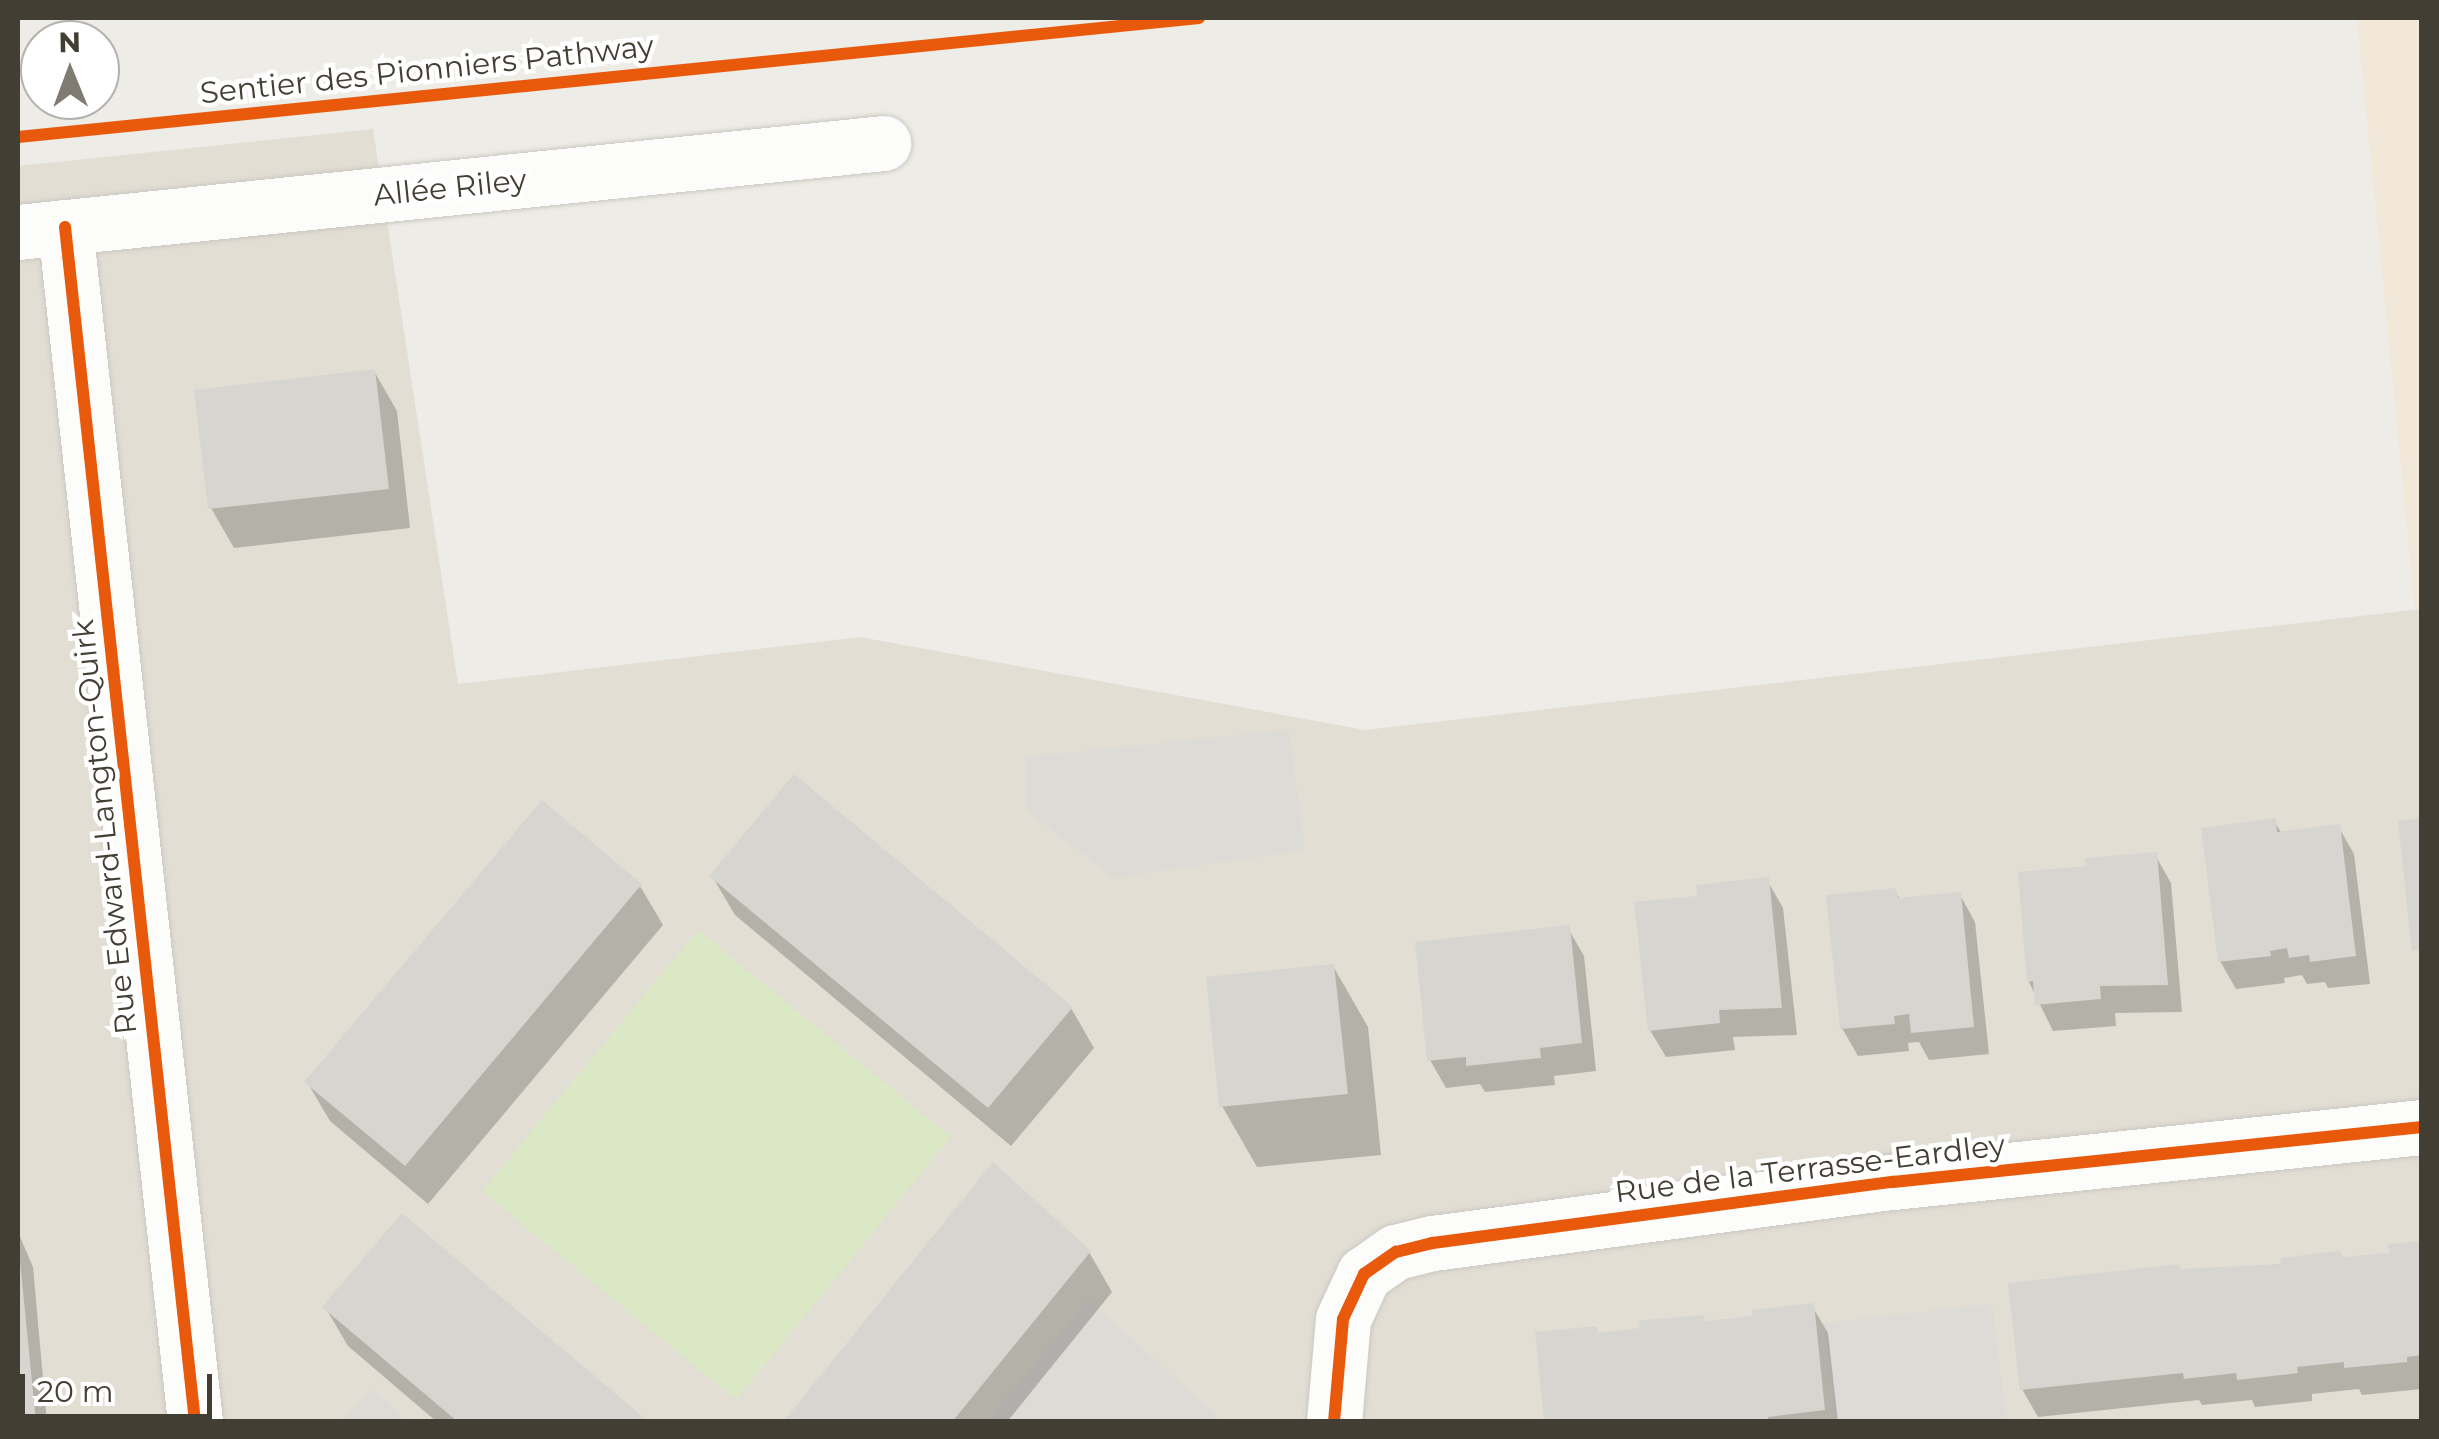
<!DOCTYPE html>
<meta charset="utf-8">
<style>
body{margin:0}
#map{position:relative;width:2439px;height:1439px;overflow:hidden;background:#eeece6;font-family:Montserrat,sans-serif}
div>[style]{position:absolute}
.residential>*{inset:0;background:#e2ded4}
.commercial>*{inset:0;background:#f1e8d9}
.green>*{inset:0;background:#dae8c6}
.parking>*{inset:0;background:#dddbd6}
.shadow>*{inset:0;background:#0003}
.building>*{inset:0;background:#d7d5cf}
.roads{filter:drop-shadow(0 0 2px #cac8c2) drop-shadow(0 0 2px #cac8c2)}
.minor>*{height:55px;margin:-27.5px;padding:0 27.5px;transform-origin:27.5px;border-radius:27.5px;background:#fcfcfb}
.cycleway>*{height:12px;margin:-6px;padding:0 6px;transform-origin:6px;border-radius:6px;background:#e8590c}
span{translate:-50% -50%;white-space:nowrap;text-align:center;line-height:1.15;-webkit-text-stroke:9px #fff;paint-order:stroke}
.street-label{font-size:30px;color:#433e34}
.frame{position:absolute;inset:0;border:20px solid #433e34;pointer-events:none}
.north{position:absolute;left:20px;top:20px;width:100px;height:100px;box-sizing:border-box;background:#fff;border:2px solid #b4b2ae;border-radius:50%;rotate:359deg;font-size:28px;font-weight:700;line-height:40px;text-align:center;color:#433e34}
.north::after{content:'';display:block;margin:auto;width:35px;height:45px;background:#7f7b72;clip-path:polygon(50% 0,100% 100%,50% 72%,0 100%)}
.scale{position:absolute;left:20px;top:1374px;width:192px;height:45px;box-sizing:border-box;border:5px solid #433e34;border-top:0;padding-left:12px;font-size:30px;line-height:35px;white-space:nowrap;color:#433e34;-webkit-text-stroke:8px #fff;paint-order:stroke}
</style>
<div id="map">
<div class="residential">
<div style="clip-path:polygon(373px 129px,458px 684px,860px 637px,1365px 730px,2421px 609px,2421px 1421px,18px 1422px,18px 166px)"></div>
</div>
<div class="commercial">
<div style="clip-path:polygon(2357px 18px,2421px 18px,2422px 609px,2415px 610px)"></div>
</div>
<div class="green">
<div style="clip-path:polygon(698px 930px,951px 1137px,736px 1400px,482px 1191px)"></div>
</div>
<div class="parking">
<div style="clip-path:polygon(1289px 730px,1305px 850px,1114px 878px,1027px 811px,1025px 757px)"></div>
<div style="clip-path:polygon(1088px 1300px,1222px 1420px,1220px 1421px,987px 1421px)"></div>
<div style="clip-path:polygon(1992px 1304px,2006px 1421px,1835px 1421px,1824px 1323px)"></div>
<div style="clip-path:polygon(372px 1390px,409px 1421px,340px 1421px)"></div>
</div>
<div class="shadow">
<div style="clip-path:polygon(374px 371px,397px 411px,410px 528px,234px 548px,211px 508px)"></div>
<div style="clip-path:polygon(2274px 821px,2282px 834px,2338px 826px,2354px 854px,2370px 984px,2328px 988px,2325px 982px,2307px 984px,2302px 975px,2284px 978px,2285px 983px,2236px 989px,2220px 961px)"></div>
<div style="clip-path:polygon(2155px 855px,2171px 883px,2182px 1012px,2115px 1013px,2116px 1026px,2053px 1031px,2029px 982px,2021px 874px,2088px 869px)"></div>
<div style="clip-path:polygon(712px 876px,1071px 1008px,1094px 1048px,1011px 1146px,735px 915px)"></div>
<div style="clip-path:polygon(1767px 880px,1783px 908px,1797px 1035px,1733px 1037px,1735px 1050px,1666px 1057px,1650px 1030px,1700px 898px)"></div>
<div style="clip-path:polygon(640px 886px,663px 925px,428px 1204px,330px 1121px,307px 1082px)"></div>
<div style="clip-path:polygon(1895px 891px,1901px 901px,1960px 895px,1975px 922px,1989px 1054px,1929px 1060px,1919px 1042px,1908px 1043px,1909px 1051px,1858px 1056px,1842px 1028px)"></div>
<div style="clip-path:polygon(1568px 928px,1584px 956px,1596px 1071px,1554px 1076px,1555px 1085px,1485px 1092px,1480px 1084px,1446px 1088px,1430px 1060px)"></div>
<div style="clip-path:polygon(1333px 966px,1368px 1027px,1381px 1155px,1257px 1167px,1222px 1106px)"></div>
<div style="clip-path:polygon(18px 1232px,33px 1267px,47px 1422px,18px 1422px)"></div>
<div style="clip-path:polygon(2422px 1243px,2422px 1389px,2362px 1395px,2359px 1389px,2312px 1394px,2312px 1401px,2255px 1407px,2252px 1400px,2202px 1405px,2199px 1400px,2038px 1417px,2022px 1389px,2181px 1272px,2392px 1255px)"></div>
<div style="clip-path:polygon(1089px 1252px,1112px 1292px,1007px 1422px,786px 1422px)"></div>
<div style="clip-path:polygon(1812px 1306px,1828px 1333px,1838px 1422px,1546px 1422px,1600px 1336px,1755px 1318px)"></div>
<div style="clip-path:polygon(325px 1307px,645px 1422px,437px 1422px,348px 1346px)"></div>
</div>
<div class="building">
<div style="clip-path:polygon(375px 369px,389px 489px,208px 509px,194px 390px)"></div>
<div style="clip-path:polygon(794px 774px,1073px 1007px,988px 1108px,709px 876px)"></div>
<div style="clip-path:polygon(542px 800px,642px 884px,405px 1166px,304px 1082px)"></div>
<div style="clip-path:polygon(2276px 818px,2277px 832px,2340px 824px,2356px 956px,2310px 962px,2309px 955px,2289px 958px,2287px 948px,2270px 951px,2271px 956px,2218px 962px,2201px 828px)"></div>
<div style="clip-path:polygon(2422px 818px,2422px 950px,2412px 951px,2398px 821px)"></div>
<div style="clip-path:polygon(2157px 852px,2168px 985px,2100px 986px,2101px 999px,2035px 1005px,2033px 981px,2027px 982px,2018px 872px,2086px 866px,2085px 858px)"></div>
<div style="clip-path:polygon(1769px 877px,1782px 1008px,1719px 1010px,1720px 1023px,1648px 1031px,1634px 902px,1697px 896px,1696px 885px)"></div>
<div style="clip-path:polygon(1896px 888px,1898px 898px,1961px 892px,1974px 1027px,1911px 1033px,1909px 1014px,1894px 1016px,1895px 1024px,1840px 1029px,1826px 895px)"></div>
<div style="clip-path:polygon(1570px 925px,1582px 1043px,1540px 1048px,1541px 1058px,1466px 1066px,1466px 1057px,1427px 1061px,1415px 942px)"></div>
<div style="clip-path:polygon(1334px 964px,1348px 1094px,1219px 1107px,1206px 977px)"></div>
<div style="clip-path:polygon(993px 1162px,1091px 1251px,952px 1422px,783px 1422px)"></div>
<div style="clip-path:polygon(402px 1213px,649px 1422px,458px 1422px,322px 1307px)"></div>
<div style="clip-path:polygon(2422px 1241px,2422px 1355px,2407px 1357px,2407px 1362px,2344px 1368px,2344px 1362px,2297px 1367px,2298px 1373px,2237px 1380px,2236px 1373px,2184px 1379px,2183px 1373px,2020px 1390px,2008px 1283px,2179px 1264px,2180px 1269px,2281px 1264px,2280px 1258px,2339px 1251px,2343px 1257px,2389px 1253px,2388px 1244px)"></div>
<div style="clip-path:polygon(18px 1261px,20px 1261px,36px 1422px,18px 1422px)"></div>
<div style="clip-path:polygon(1814px 1303px,1825px 1410px,1768px 1417px,1769px 1422px,1544px 1422px,1535px 1332px,1597px 1326px,1598px 1333px,1640px 1328px,1639px 1321px,1646px 1320px,1704px 1315px,1705px 1321px,1752px 1316px,1752px 1310px)"></div>
</div>
<div class="roads">
<div class="minor">
<div style="left:65px;top:227px;width:1202px;rotate:83.79deg"></div>
<div style="left:18px;top:232px;width:870px;rotate:-5.87deg"></div>
<div style="left:1334px;top:1422px;width:103px;rotate:-85deg"></div>
<div style="left:1343px;top:1319px;width:50px;rotate:-65deg"></div>
<div style="left:1364px;top:1274px;width:39px;rotate:-35deg"></div>
<div style="left:1396px;top:1252px;width:38px;rotate:-14deg"></div>
<div style="left:1433px;top:1243px;width:464px;rotate:-7.6deg"></div>
<div style="left:1893px;top:1182px;width:532px;rotate:-5.94deg"></div>
</div>
</div>
<div class="cycleway">
<div style="left:18px;top:137px;width:1187px;rotate:-5.75deg"></div>
<div style="left:65px;top:227px;width:1202px;rotate:83.79deg"></div>
<div style="left:1334px;top:1422px;width:103px;rotate:-85deg"></div>
<div style="left:1343px;top:1319px;width:50px;rotate:-65deg"></div>
<div style="left:1364px;top:1274px;width:39px;rotate:-35deg"></div>
<div style="left:1396px;top:1252px;width:38px;rotate:-14deg"></div>
<div style="left:1433px;top:1243px;width:464px;rotate:-7.6deg"></div>
<div style="left:1893px;top:1182px;width:532px;rotate:-5.94deg"></div>
</div>
<div class="street-label">
<span style="left:427px;top:70px;rotate:-6deg">Sentier des Pionniers Pathway</span>
<span style="left:450px;top:188px;rotate:-6deg">Allée Riley</span>
<span style="left:105px;top:827px;rotate:-96deg">Rue Edward-Langton-Quirk</span>
<span style="left:1810px;top:1169px;rotate:-7deg">Rue de la Terrasse-Eardley</span>
</div>
<div class="frame"></div>
<div class="north">N</div>
<div class="scale">20 m</div>
</div>
